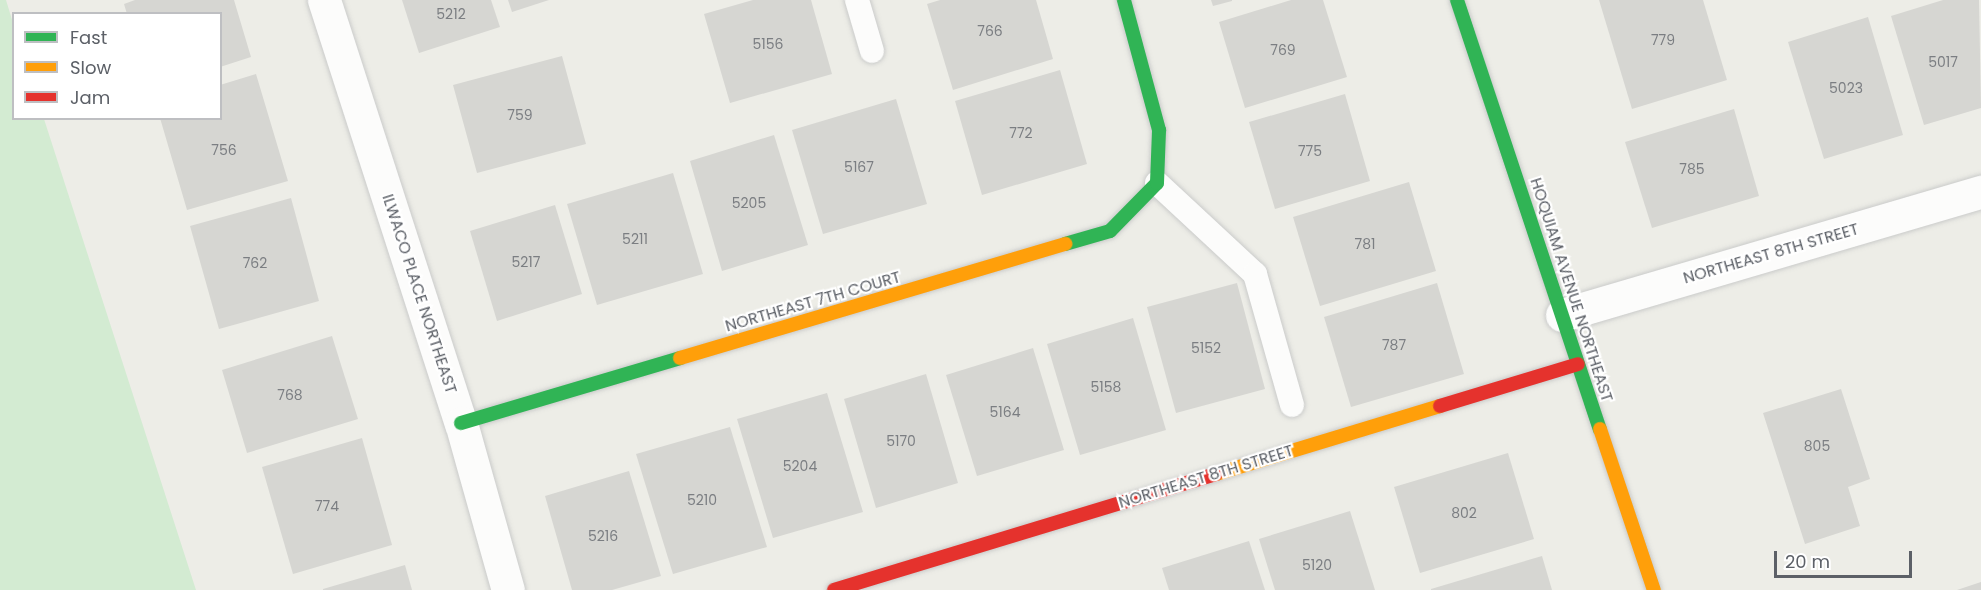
<!DOCTYPE html>
<style>
body{margin:0}
#map{position:relative;width:1981px;height:590px;overflow:hidden;background:#edede7;font-family:Poppins,sans-serif}
div>[style]{position:absolute}
.green>*{inset:0;background:#d3ebd2}
.building>*{inset:0;background:#d6d6d2}
.roads{filter:drop-shadow(0 0 2px #cacbca) drop-shadow(0 0 2px #cacbca)}
.lane>*{height:24px;margin:-12px;padding:0 12px;transform-origin:12px;border-radius:12px;background:#fcfcfb}
.street>*{height:33px;margin:-16.5px;padding:0 16.5px;transform-origin:16.5px;border-radius:16.5px;background:#fcfcfb}
.fast>*{height:14px;margin:-7px;padding:0 7px;transform-origin:7px;border-radius:7px;background:#30b455}
.slow>*{height:14px;margin:-7px;padding:0 7px;transform-origin:7px;border-radius:7px;background:#ff9f0a}
.jam>*{height:14px;margin:-7px;padding:0 7px;transform-origin:7px;border-radius:7px;background:#e5322d}
span{translate:-50% -50%;white-space:nowrap;text-align:center;line-height:1.15;-webkit-text-stroke:4.5px #fff;paint-order:stroke}
.number-label{font-size:14px;color:#7b7e82}
.number-label span{-webkit-text-stroke-width:0}
.street-label{font-size:16px;color:#5c6067}
.legend{position:absolute;left:12px;top:12px;width:210px;height:108px;box-sizing:border-box;background:#fff;border:2px solid #bebfc2;margin:0;padding:8px 10px;list-style:none;font-size:18px;color:#5c6067}
.legend li{display:flex;align-items:center;gap:12px;height:30px}
.legend b{width:30px;border:2px solid #bebfc2}
.scale{position:absolute;left:1774px;top:551px;width:138px;height:27px;box-sizing:border-box;border:3px solid #5c6067;border-top:0;padding-left:8px;font-size:18px;line-height:21px;white-space:nowrap;color:#5c6067;-webkit-text-stroke:4px #fff;paint-order:stroke}
</style>
<div id="map">
<div class="green">
<div style="clip-path:polygon(0 0,6px 0,13px 23px,14px 118px,44px 119px,196px 590px,0 590px)"></div>
</div>
<div class="building">
<div style="clip-path:polygon(135px 0,234px 0,251px 57px,220px 67px,220px 14px,127px 14px,124px 4px)"></div>
<div style="clip-path:polygon(402px 0,491px 0,500px 27px,419px 53px)"></div>
<div style="clip-path:polygon(508px 0,549px 0,512px 12px)"></div>
<div style="clip-path:polygon(753px 0,811px 0,832px 74px,730px 103px,704px 14px)"></div>
<div style="clip-path:polygon(940px 0,1036px 0,1053px 59px,953px 90px,927px 4px)"></div>
<div style="clip-path:polygon(1211px 0,1232px 0,1232px 1px,1213px 6px)"></div>
<div style="clip-path:polygon(1291px 0,1323px 0,1347px 77px,1245px 108px,1219px 22px)"></div>
<div style="clip-path:polygon(1599px 0,1703px 0,1727px 80px,1632px 109px)"></div>
<div style="clip-path:polygon(1943px 0,1979px 0,1981px 108px,1924px 125px,1891px 16px)"></div>
<div style="clip-path:polygon(1868px 17px,1903px 135px,1824px 159px,1788px 42px)"></div>
<div style="clip-path:polygon(562px 56px,586px 144px,477px 173px,453px 85px)"></div>
<div style="clip-path:polygon(1060px 70px,1087px 164px,982px 195px,955px 101px)"></div>
<div style="clip-path:polygon(256px 74px,288px 181px,187px 210px,160px 118px,220px 118px,220px 85px)"></div>
<div style="clip-path:polygon(1345px 94px,1370px 181px,1275px 209px,1249px 122px)"></div>
<div style="clip-path:polygon(896px 99px,927px 204px,823px 234px,792px 130px)"></div>
<div style="clip-path:polygon(1734px 109px,1759px 196px,1652px 228px,1625px 142px)"></div>
<div style="clip-path:polygon(774px 135px,808px 245px,722px 271px,690px 161px)"></div>
<div style="clip-path:polygon(673px 173px,703px 274px,597px 305px,567px 204px)"></div>
<div style="clip-path:polygon(1409px 182px,1436px 271px,1320px 306px,1293px 217px)"></div>
<div style="clip-path:polygon(291px 198px,319px 301px,219px 329px,190px 226px)"></div>
<div style="clip-path:polygon(555px 205px,582px 294px,497px 321px,470px 231px)"></div>
<div style="clip-path:polygon(1237px 283px,1265px 389px,1176px 413px,1147px 307px)"></div>
<div style="clip-path:polygon(1437px 283px,1464px 374px,1351px 407px,1324px 317px)"></div>
<div style="clip-path:polygon(1133px 318px,1166px 430px,1080px 455px,1047px 344px)"></div>
<div style="clip-path:polygon(332px 336px,358px 419px,247px 453px,222px 370px)"></div>
<div style="clip-path:polygon(1033px 348px,1064px 450px,977px 476px,946px 375px)"></div>
<div style="clip-path:polygon(926px 374px,958px 483px,876px 508px,844px 399px)"></div>
<div style="clip-path:polygon(1841px 389px,1870px 479px,1848px 487px,1860px 526px,1805px 544px,1763px 413px)"></div>
<div style="clip-path:polygon(827px 393px,863px 512px,773px 538px,737px 419px)"></div>
<div style="clip-path:polygon(730px 427px,767px 547px,673px 574px,636px 454px)"></div>
<div style="clip-path:polygon(362px 438px,392px 545px,293px 574px,262px 467px)"></div>
<div style="clip-path:polygon(1508px 453px,1534px 539px,1420px 573px,1394px 487px)"></div>
<div style="clip-path:polygon(629px 471px,661px 576px,612px 590px,572px 590px,545px 496px)"></div>
<div style="clip-path:polygon(1350px 511px,1375px 590px,1275px 590px,1259px 539px)"></div>
<div style="clip-path:polygon(1249px 541px,1265px 590px,1169px 590px,1162px 568px)"></div>
<div style="clip-path:polygon(1542px 556px,1552px 590px,1431px 590px,1431px 589px)"></div>
<div style="clip-path:polygon(405px 565px,412px 590px,323px 590px,323px 589px)"></div>
<div style="clip-path:polygon(1981px 582px,1981px 590px,1957px 590px)"></div>
</div>
<div class="roads">
<div class="lane">
<div style="left:857px;top:0;width:53px;rotate:73.6deg"></div>
<div style="left:1157px;top:183px;width:134px;rotate:42.9deg"></div>
<div style="left:1255px;top:274px;width:136px;rotate:74.2deg"></div>
</div>
<div class="street">
<div style="left:324px;top:0;width:445px;rotate:72.1deg"></div>
<div style="left:461px;top:423px;width:173px;rotate:74.3deg"></div>
<div style="left:1562px;top:315px;width:437px;rotate:-16.4deg"></div>
</div>
<div class="fast">
<div style="left:1457px;top:0;width:452px;rotate:71.6deg"></div>
<div style="left:1065px;top:244px;width:47px;rotate:-16.1deg"></div>
<div style="left:1110px;top:231px;width:67px;rotate:-45.6deg"></div>
<div style="left:1157px;top:183px;width:53px;rotate:-87.8deg"></div>
<div style="left:1159px;top:130px;width:135px;rotate:-105.1deg"></div>
<div style="left:461px;top:423px;width:228px;rotate:-16.5deg"></div>
</div>
<div class="slow">
<div style="left:680px;top:358px;width:402px;rotate:-16.5deg"></div>
<div style="left:1600px;top:429px;width:170px;rotate:71.5deg"></div>
<div style="left:1216px;top:474px;width:234px;rotate:-16.9deg"></div>
</div>
<div class="jam">
<div style="left:1440px;top:406px;width:144px;rotate:-16.9deg"></div>
<div style="left:834px;top:590px;width:399px;rotate:-16.9deg"></div>
</div>
</div>
<div class="number-label">
<span style="left:451px;top:14px">5212</span>
<span style="left:990px;top:31px">766</span>
<span style="left:1663px;top:40px">779</span>
<span style="left:768px;top:44px">5156</span>
<span style="left:1283px;top:50px">769</span>
<span style="left:1943px;top:62px">5017</span>
<span style="left:1846px;top:88px">5023</span>
<span style="left:520px;top:115px">759</span>
<span style="left:1021px;top:133px">772</span>
<span style="left:224px;top:150px">756</span>
<span style="left:1310px;top:151px">775</span>
<span style="left:859px;top:167px">5167</span>
<span style="left:1692px;top:169px">785</span>
<span style="left:749px;top:203px">5205</span>
<span style="left:635px;top:239px">5211</span>
<span style="left:1365px;top:244px">781</span>
<span style="left:526px;top:262px">5217</span>
<span style="left:255px;top:263px">762</span>
<span style="left:1394px;top:345px">787</span>
<span style="left:1206px;top:348px">5152</span>
<span style="left:1106px;top:387px">5158</span>
<span style="left:290px;top:395px">768</span>
<span style="left:1005px;top:412px">5164</span>
<span style="left:901px;top:441px">5170</span>
<span style="left:1817px;top:446px">805</span>
<span style="left:800px;top:466px">5204</span>
<span style="left:702px;top:500px">5210</span>
<span style="left:327px;top:506px">774</span>
<span style="left:1464px;top:513px">802</span>
<span style="left:603px;top:536px">5216</span>
<span style="left:1317px;top:565px">5120</span>
</div>
<div class="street-label">
<span style="left:1771px;top:254px;rotate:-16deg">NORTHEAST 8TH STREET</span>
<span style="left:1571px;top:290px;rotate:72deg">HOQUIAM AVENUE NORTHEAST</span>
<span style="left:419px;top:294px;rotate:72deg">ILWACO PLACE NORTHEAST</span>
<span style="left:813px;top:302px;rotate:-16deg">NORTHEAST 7TH COURT</span>
<span style="left:1206px;top:477px;rotate:-17deg">NORTHEAST 8TH STREET</span>
</div>
<ul class="legend">
<li><b style="height:8px;background:#30b455"></b>Fast</li>
<li><b style="height:8px;background:#ff9f0a"></b>Slow</li>
<li><b style="height:8px;background:#e5322d"></b>Jam</li>
</ul>
<div class="scale">20 m</div>
</div>
